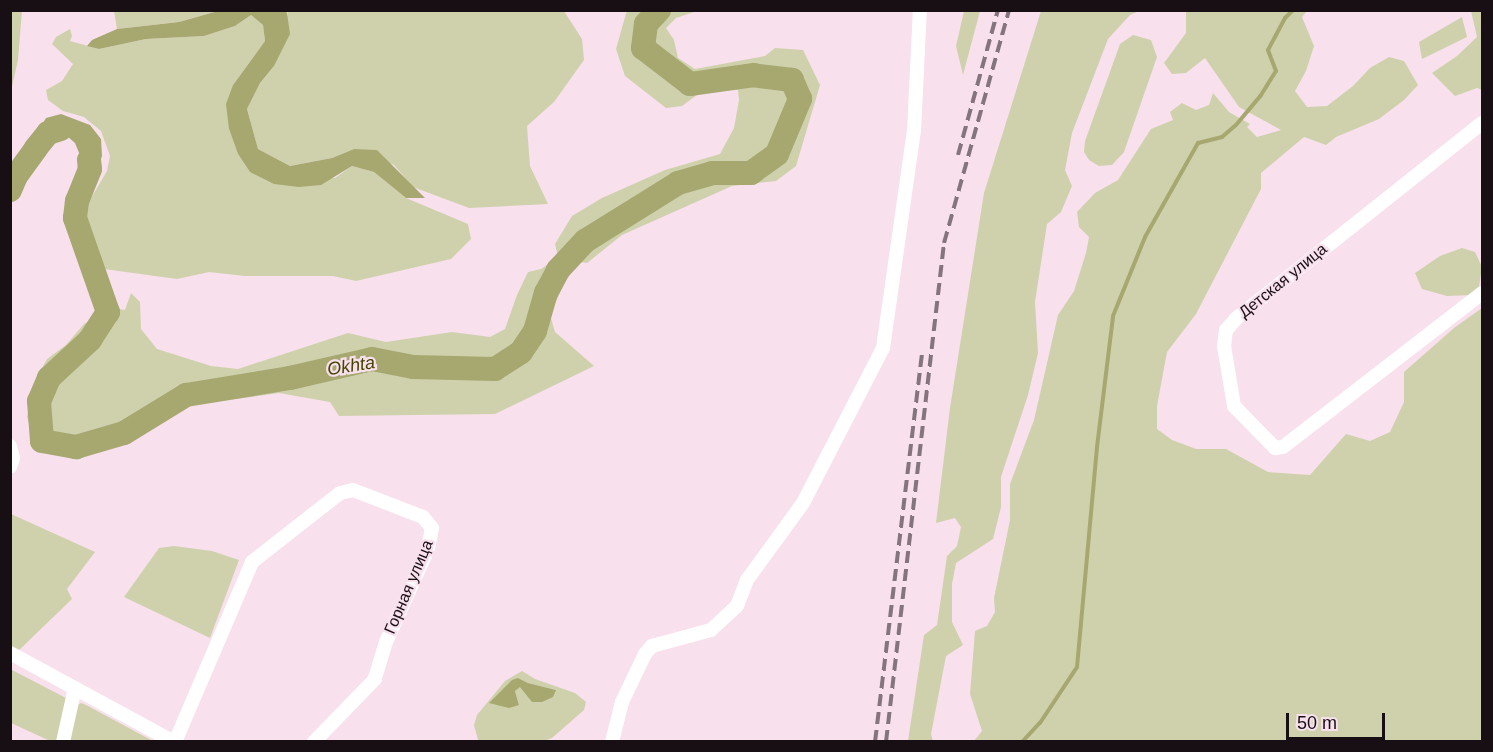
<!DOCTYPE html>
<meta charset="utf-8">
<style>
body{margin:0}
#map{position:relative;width:1493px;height:752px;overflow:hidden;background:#f8e0ed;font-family:Arial,sans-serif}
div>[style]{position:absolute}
.green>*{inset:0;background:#cfd1ad}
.water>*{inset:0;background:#a6a870}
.stream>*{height:4px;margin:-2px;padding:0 2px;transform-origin:2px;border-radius:2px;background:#a6a870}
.river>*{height:24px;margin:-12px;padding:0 12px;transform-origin:12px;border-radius:12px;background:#a6a870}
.minor>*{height:14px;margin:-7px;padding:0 7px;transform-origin:7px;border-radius:7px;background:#fff}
.rail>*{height:4px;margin-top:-2px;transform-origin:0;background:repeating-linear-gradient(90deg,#84747d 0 12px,transparent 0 18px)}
span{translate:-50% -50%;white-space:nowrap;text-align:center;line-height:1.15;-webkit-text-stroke:4.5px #f8e0ed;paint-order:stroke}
.street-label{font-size:16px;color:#170f14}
.water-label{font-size:18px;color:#440;font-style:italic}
.frame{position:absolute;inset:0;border:12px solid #170f14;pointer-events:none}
.scale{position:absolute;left:1286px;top:713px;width:99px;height:27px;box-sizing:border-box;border:3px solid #170f14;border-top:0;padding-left:8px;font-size:18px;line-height:21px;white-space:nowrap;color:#170f14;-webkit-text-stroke:4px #f8e0ed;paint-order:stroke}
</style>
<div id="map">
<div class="green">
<div style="clip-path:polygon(11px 10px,22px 11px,18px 60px,11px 91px)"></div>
<div style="clip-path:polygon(627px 10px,697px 11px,676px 18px,666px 28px,674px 40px,678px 58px,695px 69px,765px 56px,775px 48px,803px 50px,820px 85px,796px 166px,776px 181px,732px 186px,622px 235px,587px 263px,567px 260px,568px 274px,550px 315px,555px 332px,594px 366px,495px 414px,339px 416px,330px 402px,279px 393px,191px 405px,128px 439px,77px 460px,51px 452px,33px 438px,27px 417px,34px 383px,47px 359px,66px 345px,84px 324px,113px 308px,125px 310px,131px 293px,140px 302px,141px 329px,157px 349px,211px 366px,238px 369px,348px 333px,386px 342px,452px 332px,490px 337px,505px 329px,517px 295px,528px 272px,541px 269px,558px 257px,555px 244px,572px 216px,602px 198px,665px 170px,720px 154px,734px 128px,739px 100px,738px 90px,718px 87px,697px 95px,682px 106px,666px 108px,625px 76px,616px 49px)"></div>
<div style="clip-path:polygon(114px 11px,218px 11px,179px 22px,117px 29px)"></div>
<div style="clip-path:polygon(285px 11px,564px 11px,582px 39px,584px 60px,554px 102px,527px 126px,530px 166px,548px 204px,469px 208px,413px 187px,394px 165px,354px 149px,332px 158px,290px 166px,258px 149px,247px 109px,260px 83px,274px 66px,288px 13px)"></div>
<div style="clip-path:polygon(964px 11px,980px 11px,963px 75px,956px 46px)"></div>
<div style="clip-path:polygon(1041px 11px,1139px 11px,1130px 15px,1108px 39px,1072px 133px,1065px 170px,1072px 186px,1061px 212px,1047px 224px,1035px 302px,1038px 353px,1028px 395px,1001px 477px,1001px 507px,993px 539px,956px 563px,952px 584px,952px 622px,963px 645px,946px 656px,931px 734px,933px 741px,908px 741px,924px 635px,937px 625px,947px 556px,957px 546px,961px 527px,955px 518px,936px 523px,950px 408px,984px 193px)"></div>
<div style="clip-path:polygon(1186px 11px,1307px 11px,1302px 17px,1314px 46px,1306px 71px,1295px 91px,1307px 107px,1327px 106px,1353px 86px,1370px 68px,1389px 57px,1404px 61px,1418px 85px,1404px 100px,1379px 119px,1336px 137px,1326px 145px,1304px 137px,1261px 173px,1261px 189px,1196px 314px,1167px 352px,1157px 406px,1157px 429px,1172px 440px,1196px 449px,1226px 449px,1268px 472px,1310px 475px,1346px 434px,1370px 441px,1390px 432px,1404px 402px,1404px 372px,1454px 328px,1482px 308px,1482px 741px,974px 741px,982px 731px,970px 694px,975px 631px,987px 626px,995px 612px,994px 598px,1010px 520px,1010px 484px,1034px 420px,1058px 315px,1074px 291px,1086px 253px,1089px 237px,1079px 227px,1077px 212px,1095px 193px,1118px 180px,1151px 129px,1173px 120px,1170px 112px,1182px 103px,1196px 110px,1209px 105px,1213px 93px,1229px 112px,1250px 124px,1247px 127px,1257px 137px,1281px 130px,1239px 107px,1205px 58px,1186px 73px,1172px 74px,1164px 63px,1186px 33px)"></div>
<div style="clip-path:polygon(1471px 11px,1482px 11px,1482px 90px,1477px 88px,1455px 96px,1432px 73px,1457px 56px,1477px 37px)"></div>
<div style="clip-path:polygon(251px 15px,263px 25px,265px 41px,233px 85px,229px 129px,238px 154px,250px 172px,335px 178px,352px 166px,374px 172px,406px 198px,468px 224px,471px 239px,451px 259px,356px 281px,333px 276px,245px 276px,209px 272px,177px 279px,104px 269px,88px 249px,85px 219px,87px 205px,107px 171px,110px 156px,101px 131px,84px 117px,63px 111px,48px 100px,46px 90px,62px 81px,73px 64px,52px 44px,56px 37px,70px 29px,72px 36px,70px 41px,99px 49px,146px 39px,204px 36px,235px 26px)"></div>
<div style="clip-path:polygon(1462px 17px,1467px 37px,1422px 59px,1419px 42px)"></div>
<div style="clip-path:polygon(1133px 35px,1151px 40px,1157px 57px,1124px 152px,1112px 165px,1099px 166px,1089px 160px,1084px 152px,1085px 141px,1120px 44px)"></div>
<div style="clip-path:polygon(1462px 248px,1475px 252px,1482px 267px,1479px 287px,1472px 295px,1447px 296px,1422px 289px,1415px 273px,1440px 256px)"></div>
<div style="clip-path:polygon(11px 514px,95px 552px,67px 589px,72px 599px,15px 654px,11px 651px)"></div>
<div style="clip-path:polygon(174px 546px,212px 551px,239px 560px,210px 638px,124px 597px,159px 548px)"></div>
<div style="clip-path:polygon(12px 670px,66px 698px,58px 741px,50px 741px,11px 723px)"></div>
<div style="clip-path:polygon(evenodd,522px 671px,535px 679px,575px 693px,586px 702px,584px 710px,552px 738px,544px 741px,478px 740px,474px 725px,477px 715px,505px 681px,522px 671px,518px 678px,528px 683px,556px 690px,525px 690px,520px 686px,515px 691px,519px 705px,490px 703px,518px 678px)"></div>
<div style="clip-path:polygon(81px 703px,86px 705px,153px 741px,68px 742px,76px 706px)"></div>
</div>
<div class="water">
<div style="clip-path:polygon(218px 11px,285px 10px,287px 13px,290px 34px,274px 66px,260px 83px,247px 109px,258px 149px,290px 166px,332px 158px,354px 149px,377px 150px,425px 198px,406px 198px,374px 172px,352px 166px,321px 185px,299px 187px,274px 184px,250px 172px,238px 154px,229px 129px,226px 104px,233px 85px,265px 41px,263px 25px,251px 15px,235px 26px,204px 36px,146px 39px,99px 49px,87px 46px,92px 40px,117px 29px,179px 22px)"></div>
<div style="clip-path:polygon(61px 114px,90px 125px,101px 139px,102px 156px,97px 171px,81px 190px,84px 165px,75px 143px,67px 136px,58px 134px,36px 148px,40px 128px,46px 118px)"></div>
<div style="clip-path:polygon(518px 678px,528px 683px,556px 690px,553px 697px,542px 702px,532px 702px,520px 687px,515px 691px,519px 705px,509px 708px,489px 703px,512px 680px)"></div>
</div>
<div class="stream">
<div style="left:1022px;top:742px;width:26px;rotate:-47deg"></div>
<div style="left:1040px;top:723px;width:67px;rotate:-56.5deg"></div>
<div style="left:1077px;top:667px;width:221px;rotate:-84.8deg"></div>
<div style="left:1097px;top:447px;width:132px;rotate:-83deg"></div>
<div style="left:1113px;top:316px;width:85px;rotate:-67.9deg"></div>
<div style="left:1145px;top:237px;width:108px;rotate:-60.6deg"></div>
<div style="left:1198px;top:143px;width:25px;rotate:-14deg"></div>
<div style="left:1222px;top:137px;width:18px;rotate:-41deg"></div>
<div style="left:1236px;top:125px;width:39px;rotate:-50deg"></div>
<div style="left:1261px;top:95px;width:28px;rotate:-58deg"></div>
<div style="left:1276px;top:71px;width:22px;rotate:-111deg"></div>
<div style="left:1268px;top:50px;width:36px;rotate:-62deg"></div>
<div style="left:1285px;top:18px;width:11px;rotate:-45deg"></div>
</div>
<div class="river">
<div style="left:89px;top:160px;width:9px;rotate:84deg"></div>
<div style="left:90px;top:169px;width:35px;rotate:112deg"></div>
<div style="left:77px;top:201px;width:17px;rotate:97deg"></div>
<div style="left:75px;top:218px;width:100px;rotate:70.7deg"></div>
<div style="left:108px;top:312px;width:33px;rotate:123deg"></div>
<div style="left:90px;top:340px;width:56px;rotate:137.2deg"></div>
<div style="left:49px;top:378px;width:25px;rotate:113deg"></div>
<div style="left:39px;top:401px;width:40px;rotate:85.7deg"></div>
<div style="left:42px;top:441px;width:35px;rotate:10deg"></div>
<div style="left:76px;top:447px;width:50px;rotate:-16.3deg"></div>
<div style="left:124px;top:433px;width:73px;rotate:-31.5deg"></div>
<div style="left:186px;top:395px;width:105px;rotate:-9.3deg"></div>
<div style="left:290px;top:378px;width:84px;rotate:-13deg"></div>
<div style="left:372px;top:359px;width:42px;rotate:11deg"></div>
<div style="left:413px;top:367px;width:82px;rotate:1.4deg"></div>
<div style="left:495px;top:369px;width:31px;rotate:-33deg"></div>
<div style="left:521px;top:352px;width:25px;rotate:-56deg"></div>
<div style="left:535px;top:331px;width:40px;rotate:-74deg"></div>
<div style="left:546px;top:293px;width:26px;rotate:-62deg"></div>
<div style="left:558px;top:270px;width:40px;rotate:-47deg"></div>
<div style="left:585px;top:241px;width:110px;rotate:-31.9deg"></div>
<div style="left:678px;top:183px;width:35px;rotate:-16deg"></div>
<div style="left:712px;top:173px;width:39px"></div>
<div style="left:751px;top:173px;width:32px;rotate:-36deg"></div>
<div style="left:777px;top:154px;width:60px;rotate:-67.3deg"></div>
<div style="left:800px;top:99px;width:21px;rotate:-113deg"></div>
<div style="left:792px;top:80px;width:38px;rotate:-173deg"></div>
<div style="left:754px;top:75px;width:65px;rotate:172deg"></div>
<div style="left:690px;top:84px;width:59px;rotate:-142.5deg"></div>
<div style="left:643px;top:48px;width:24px;rotate:-83deg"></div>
<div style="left:646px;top:24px;width:19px;rotate:-47deg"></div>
<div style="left:10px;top:190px;width:15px;rotate:-67deg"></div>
<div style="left:16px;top:176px;width:34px;rotate:-54deg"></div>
<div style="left:36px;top:148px;width:19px;rotate:-51deg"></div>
<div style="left:48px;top:133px;width:13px;rotate:-18deg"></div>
</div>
<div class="minor">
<div style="left:1482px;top:123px;width:315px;rotate:141.5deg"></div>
<div style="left:1236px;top:319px;width:15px;rotate:132deg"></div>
<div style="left:1226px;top:330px;width:16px;rotate:97deg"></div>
<div style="left:1224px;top:346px;width:61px;rotate:80.5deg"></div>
<div style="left:1234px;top:406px;width:59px;rotate:45.7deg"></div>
<div style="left:1275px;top:448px;width:8px;rotate:-7deg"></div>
<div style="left:1283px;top:447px;width:252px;rotate:-37.7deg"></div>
<div style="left:10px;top:446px;width:12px;rotate:76deg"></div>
<div style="left:13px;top:458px;width:9px;rotate:108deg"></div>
<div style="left:10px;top:653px;width:187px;rotate:28.5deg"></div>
<div style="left:63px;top:742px;width:55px;rotate:-77.5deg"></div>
<div style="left:175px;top:742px;width:196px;rotate:-66.8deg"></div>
<div style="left:252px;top:562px;width:112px;rotate:-38.1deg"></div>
<div style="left:340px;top:493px;width:13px;rotate:-13deg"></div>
<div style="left:353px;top:490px;width:75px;rotate:21.1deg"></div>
<div style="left:423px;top:517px;width:14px;rotate:51deg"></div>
<div style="left:432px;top:528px;width:21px;rotate:101deg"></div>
<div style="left:428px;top:549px;width:102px;rotate:114.3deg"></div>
<div style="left:386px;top:642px;width:39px;rotate:107deg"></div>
<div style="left:375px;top:679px;width:88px;rotate:134.1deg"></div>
<div style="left:612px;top:742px;width:41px;rotate:-76deg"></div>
<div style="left:622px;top:702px;width:53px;rotate:-64.4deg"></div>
<div style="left:645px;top:654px;width:11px;rotate:-49deg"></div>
<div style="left:652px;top:646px;width:61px;rotate:-15.2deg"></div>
<div style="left:711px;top:630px;width:35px;rotate:-43deg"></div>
<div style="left:737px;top:606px;width:28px;rotate:-69deg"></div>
<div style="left:747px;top:580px;width:95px;rotate:-54deg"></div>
<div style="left:803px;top:503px;width:174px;rotate:-62.7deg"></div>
<div style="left:883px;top:348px;width:219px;rotate:-81.9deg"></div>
<div style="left:914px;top:131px;width:121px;rotate:-87.2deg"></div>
</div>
<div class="rail">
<div style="left:958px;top:155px;width:150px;rotate:-74.6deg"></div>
<div style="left:875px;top:742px;width:390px;rotate:-83.1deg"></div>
<div style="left:886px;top:742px;width:502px;rotate:-83.37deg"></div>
<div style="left:944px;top:243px;width:242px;rotate:-74.4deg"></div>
</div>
<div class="street-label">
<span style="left:1283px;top:281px;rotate:-39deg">Детская улица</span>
<span style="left:409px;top:587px;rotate:-67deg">Горная улица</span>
</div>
<div class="water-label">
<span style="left:351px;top:366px;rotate:-9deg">Okhta</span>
</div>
<div class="frame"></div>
<div class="scale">50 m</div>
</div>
